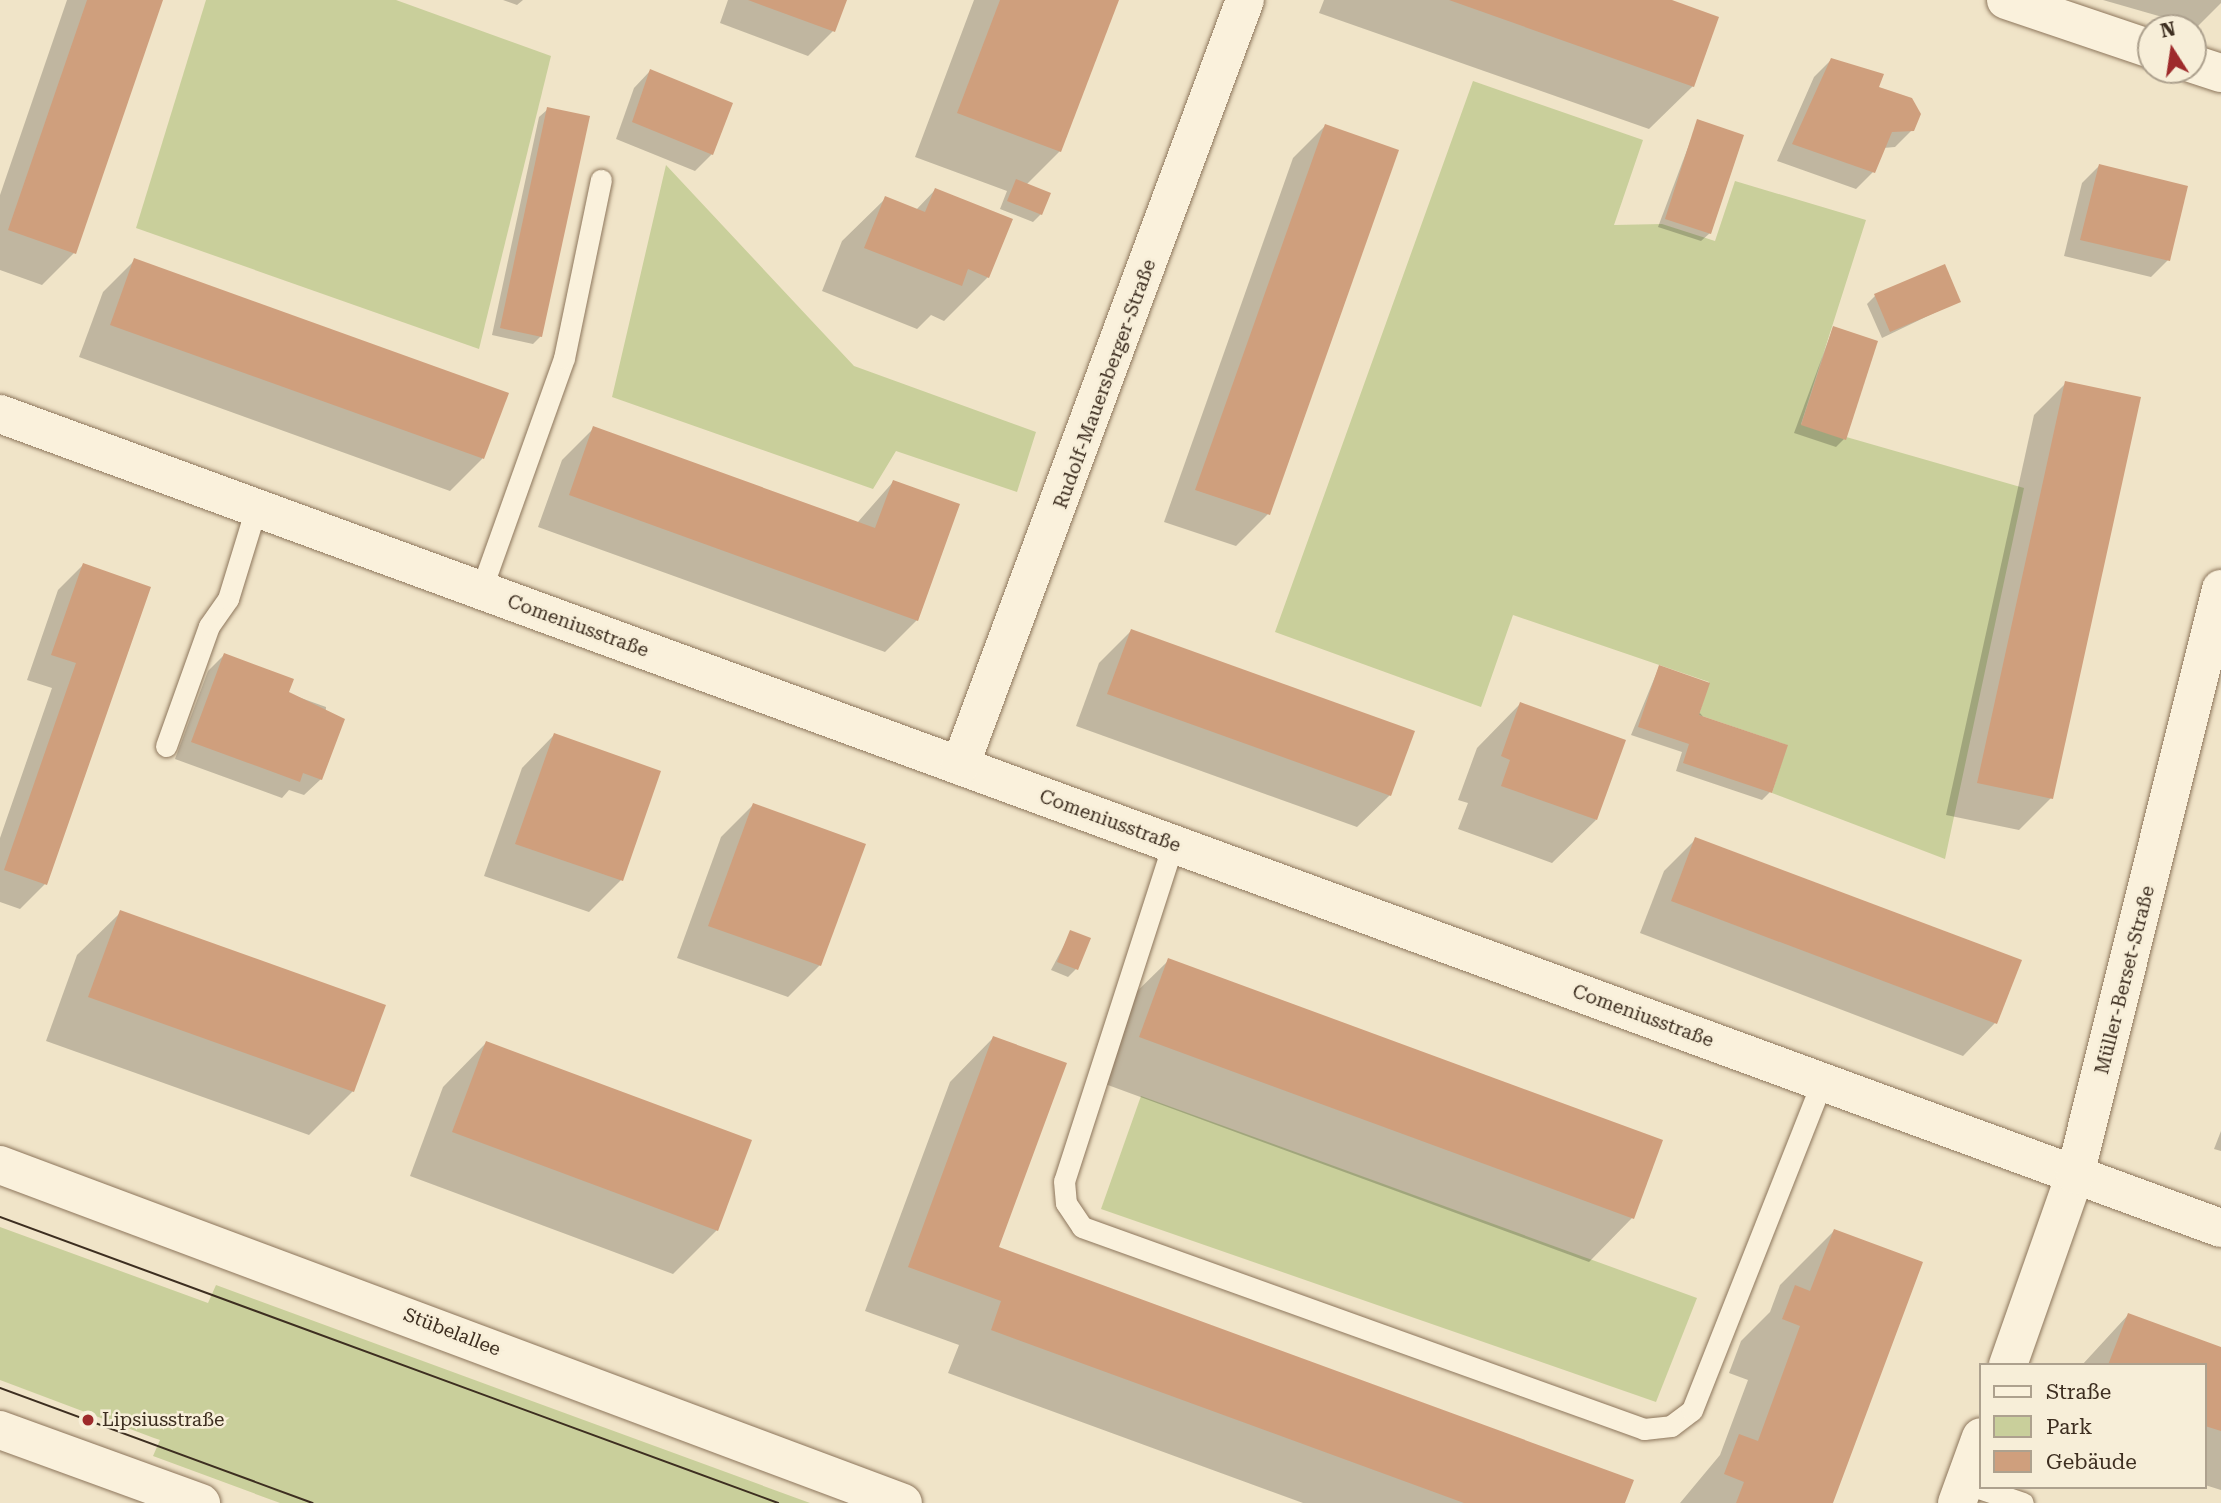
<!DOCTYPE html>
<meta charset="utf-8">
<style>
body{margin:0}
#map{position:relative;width:2221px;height:1503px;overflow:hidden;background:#f0e4c8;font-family:"Roboto Serif",serif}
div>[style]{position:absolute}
.green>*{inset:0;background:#c9cf9b}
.shadow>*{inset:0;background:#0003}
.building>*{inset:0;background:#cf9f7d}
.roads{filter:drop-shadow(0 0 2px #8d765c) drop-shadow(0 0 2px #8d765c)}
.lane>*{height:21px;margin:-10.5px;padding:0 10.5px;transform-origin:10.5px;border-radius:10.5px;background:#faf1dc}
.street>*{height:38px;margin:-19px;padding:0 19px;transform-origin:19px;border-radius:19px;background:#faf1dc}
.secondary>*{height:38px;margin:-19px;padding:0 19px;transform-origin:19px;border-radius:19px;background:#faf1dc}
.tram>*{height:2px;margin:-1px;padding:0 1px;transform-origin:1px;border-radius:1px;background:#3d2e20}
.dots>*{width:19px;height:19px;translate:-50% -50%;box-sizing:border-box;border:4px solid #f7eed8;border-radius:50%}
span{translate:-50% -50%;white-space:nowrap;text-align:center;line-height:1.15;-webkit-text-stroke:5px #f7eed8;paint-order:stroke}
.street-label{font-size:19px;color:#3d2e20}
.poi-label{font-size:19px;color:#3d2e20}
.left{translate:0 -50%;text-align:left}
.legend{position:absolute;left:1979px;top:1363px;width:228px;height:126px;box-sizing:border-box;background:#f7eed8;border:2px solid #ada18e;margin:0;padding:9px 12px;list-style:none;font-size:21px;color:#3d2e20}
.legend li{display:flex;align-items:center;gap:14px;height:35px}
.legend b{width:35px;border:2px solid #ada18e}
.north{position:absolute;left:2137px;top:14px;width:70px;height:70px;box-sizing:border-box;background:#f7eed8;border:2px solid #ada18e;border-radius:50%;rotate:348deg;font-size:19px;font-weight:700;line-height:28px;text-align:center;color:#3d2e20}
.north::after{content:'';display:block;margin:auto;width:24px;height:32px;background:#9e2a2b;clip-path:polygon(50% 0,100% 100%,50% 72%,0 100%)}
</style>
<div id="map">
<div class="green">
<div style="clip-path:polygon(206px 0,396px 0,551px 56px,479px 349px,136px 228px)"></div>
<div style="clip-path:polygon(1473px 81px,1643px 140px,1614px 225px,1662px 224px,1715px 241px,1735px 181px,1866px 220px,1801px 424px,2024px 488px,1945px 859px,1772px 793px,1787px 745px,1699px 715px,1709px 682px,1513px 615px,1481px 707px,1275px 632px)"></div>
<div style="clip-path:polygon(666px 165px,854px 366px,1036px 432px,1017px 492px,896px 451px,873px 489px,612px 397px)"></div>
<div style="clip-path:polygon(1141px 1096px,1697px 1298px,1656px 1402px,1101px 1209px)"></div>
<div style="clip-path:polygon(0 1227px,208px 1303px,216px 1285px,810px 1503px,280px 1503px,153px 1456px,160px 1440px,154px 1438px,0 1380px)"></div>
</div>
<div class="shadow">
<div style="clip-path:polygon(67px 0,161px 0,74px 253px,42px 285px,0 270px,0 195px)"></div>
<div style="clip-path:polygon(503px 0,523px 0,517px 5px)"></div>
<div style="clip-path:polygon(728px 0,845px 0,833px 31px,808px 56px,720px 23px)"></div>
<div style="clip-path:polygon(974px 0,1117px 0,1060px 151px,1026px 185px,1041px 214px,1033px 222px,1000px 209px,1007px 191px,915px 157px)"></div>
<div style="clip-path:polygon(1324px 0,1667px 0,1693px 86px,1649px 129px,1319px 13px)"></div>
<div style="clip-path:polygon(2103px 0,2221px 0,2221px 3px,2197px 27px)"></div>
<div style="clip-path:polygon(1831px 60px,1877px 88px,1912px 130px,1895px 147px,1883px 148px,1873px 172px,1856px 189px,1777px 161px,1814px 77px)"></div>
<div style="clip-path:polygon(650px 71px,712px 154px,695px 171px,616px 139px,634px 88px)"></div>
<div style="clip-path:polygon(548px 109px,541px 336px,533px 344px,492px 335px,539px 117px)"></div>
<div style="clip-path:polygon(1698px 121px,1710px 233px,1701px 241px,1658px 227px)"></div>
<div style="clip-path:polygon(1325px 126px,1268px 514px,1236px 546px,1164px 522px,1293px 158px)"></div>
<div style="clip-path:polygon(2099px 166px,2168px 260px,2151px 277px,2064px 256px,2082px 183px)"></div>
<div style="clip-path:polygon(935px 190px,988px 277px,944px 321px,931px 315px,917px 329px,822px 291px,842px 241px,886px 198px,916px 210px)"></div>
<div style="clip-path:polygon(135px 260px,506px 394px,482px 459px,450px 491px,79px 357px,103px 292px)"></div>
<div style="clip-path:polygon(1875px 296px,1959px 301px,1882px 338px,1867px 304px)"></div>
<div style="clip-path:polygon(1833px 328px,1844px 439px,1836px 447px,1794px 433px)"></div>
<div style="clip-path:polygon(2066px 383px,2051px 798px,2019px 830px,1946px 815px,2034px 415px)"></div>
<div style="clip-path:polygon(594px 428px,857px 523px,893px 482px,917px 620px,885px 652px,538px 527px,562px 460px)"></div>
<div style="clip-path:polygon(83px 565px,148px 588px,45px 884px,20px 909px,0 902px,0 838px,52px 688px,27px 680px,58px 590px)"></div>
<div style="clip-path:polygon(1131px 631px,1390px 795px,1357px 827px,1076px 726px,1099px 663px)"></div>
<div style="clip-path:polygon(224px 655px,287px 693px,326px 707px,321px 779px,304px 795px,289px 790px,282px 798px,175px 759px,208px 671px)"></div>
<div style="clip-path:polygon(1659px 667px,1770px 792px,1762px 800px,1676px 771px,1682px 752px,1631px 735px)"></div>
<div style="clip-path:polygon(1520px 704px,1596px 820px,1552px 863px,1458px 829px,1468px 803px,1458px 800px,1477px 748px)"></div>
<div style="clip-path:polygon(554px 735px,659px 772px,621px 880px,589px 912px,484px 876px,522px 768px)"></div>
<div style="clip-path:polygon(753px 805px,820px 965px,788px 997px,677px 958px,721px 837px)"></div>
<div style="clip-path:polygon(1696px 839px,2019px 961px,1995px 1023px,1963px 1056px,1640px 933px,1664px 871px)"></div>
<div style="clip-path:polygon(121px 912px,353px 1091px,309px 1135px,46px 1041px,77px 955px)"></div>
<div style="clip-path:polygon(1071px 932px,1076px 969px,1068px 977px,1051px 970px)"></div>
<div style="clip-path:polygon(1169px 960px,1632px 1218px,1589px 1262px,1097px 1081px,1125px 1003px)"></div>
<div style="clip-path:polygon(993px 1038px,997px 1248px,1623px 1503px,1303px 1503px,948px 1373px,959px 1345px,865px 1311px,950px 1082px)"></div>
<div style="clip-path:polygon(486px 1043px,717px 1230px,673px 1274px,410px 1176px,443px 1087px)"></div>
<div style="clip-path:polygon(2221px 1131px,2221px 1151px,2214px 1149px)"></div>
<div style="clip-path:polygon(1834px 1231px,1831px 1503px,1680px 1503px,1720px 1455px,1748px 1380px,1729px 1373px,1741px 1341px,1770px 1312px,1780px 1285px)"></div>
<div style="clip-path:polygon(2128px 1315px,2221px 1349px,2221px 1490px,2205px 1485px,2205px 1365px,2082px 1365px)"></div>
</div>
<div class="building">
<div style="clip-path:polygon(87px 0,163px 0,76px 254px,8px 230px)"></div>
<div style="clip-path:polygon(748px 0,847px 0,835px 32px)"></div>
<div style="clip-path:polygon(1000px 0,1119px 0,1061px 152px,957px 113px)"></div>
<div style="clip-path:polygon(1449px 0,1672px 0,1719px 17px,1694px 87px)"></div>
<div style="clip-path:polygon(1831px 58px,1884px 74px,1879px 87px,1912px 98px,1921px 114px,1914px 131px,1892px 132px,1875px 173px,1792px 144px)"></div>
<div style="clip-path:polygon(650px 69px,733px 103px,713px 155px,632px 122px)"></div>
<div style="clip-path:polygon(547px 107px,590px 116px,542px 337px,500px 328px)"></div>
<div style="clip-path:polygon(1697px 119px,1744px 135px,1711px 234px,1665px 219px)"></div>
<div style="clip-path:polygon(1325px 124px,1399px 150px,1270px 515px,1195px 490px)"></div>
<div style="clip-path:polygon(2099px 164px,2188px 186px,2170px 261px,2080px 240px)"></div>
<div style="clip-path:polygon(1016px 179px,1051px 193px,1042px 215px,1007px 201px)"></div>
<div style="clip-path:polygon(935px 188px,1013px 219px,989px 278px,968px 269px,962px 286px,864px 248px,885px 196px,925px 212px)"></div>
<div style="clip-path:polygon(134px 258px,509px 393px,484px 459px,110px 325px)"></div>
<div style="clip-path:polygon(1945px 264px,1961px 302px,1890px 332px,1874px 294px)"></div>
<div style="clip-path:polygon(1833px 326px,1878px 341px,1846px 440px,1801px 425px)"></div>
<div style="clip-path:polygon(2065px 381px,2141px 397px,2053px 799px,1977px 783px)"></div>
<div style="clip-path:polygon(593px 426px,875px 528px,893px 480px,960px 504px,918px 621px,569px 495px)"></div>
<div style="clip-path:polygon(83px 563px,151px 587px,47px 885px,4px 870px,76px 663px,51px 655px)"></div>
<div style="clip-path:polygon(1131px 629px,1415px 731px,1391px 796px,1107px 694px)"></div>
<div style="clip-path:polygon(224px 653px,294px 679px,289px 692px,345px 719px,322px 780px,303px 773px,300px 782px,191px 742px)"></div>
<div style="clip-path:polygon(1659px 665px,1710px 683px,1699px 715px,1788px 745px,1772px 793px,1683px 763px,1689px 744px,1638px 727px)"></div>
<div style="clip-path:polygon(1520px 702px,1626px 740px,1597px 820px,1501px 786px,1510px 760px,1501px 756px)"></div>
<div style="clip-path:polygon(554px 733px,661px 771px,623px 881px,515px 844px)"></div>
<div style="clip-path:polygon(753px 803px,866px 844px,821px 966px,708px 926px)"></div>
<div style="clip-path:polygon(1695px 837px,2022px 960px,1997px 1024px,1671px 901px)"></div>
<div style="clip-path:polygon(120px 910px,386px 1005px,354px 1092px,88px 997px)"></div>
<div style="clip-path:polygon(1070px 930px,1091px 938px,1078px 970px,1057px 962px)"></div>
<div style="clip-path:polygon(1168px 958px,1663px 1140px,1634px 1219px,1139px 1037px)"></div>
<div style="clip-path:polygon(993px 1036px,1067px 1063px,999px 1247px,1634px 1480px,1625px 1503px,1464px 1503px,991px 1330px,1001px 1301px,908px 1267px)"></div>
<div style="clip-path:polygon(486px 1041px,752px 1140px,718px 1231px,452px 1132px)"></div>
<div style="clip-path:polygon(1834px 1229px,1923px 1262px,1833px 1503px,1736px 1503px,1744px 1482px,1724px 1474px,1739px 1434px,1758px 1441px,1800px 1326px,1782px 1319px,1795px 1285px,1810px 1291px)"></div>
<div style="clip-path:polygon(2128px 1313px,2221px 1347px,2221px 1431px,2205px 1426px,2205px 1365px,2108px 1365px)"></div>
</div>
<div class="roads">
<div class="lane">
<div style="left:481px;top:590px;width:246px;rotate:-70.3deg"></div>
<div style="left:564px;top:358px;width:182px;rotate:-78.3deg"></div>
<div style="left:166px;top:746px;width:127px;rotate:-70.3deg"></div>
<div style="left:209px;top:626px;width:33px;rotate:-55deg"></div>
<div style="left:228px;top:599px;width:95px;rotate:-72.9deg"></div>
<div style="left:1173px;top:844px;width:354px;rotate:107.9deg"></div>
<div style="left:1064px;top:1181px;width:22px;rotate:85deg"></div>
<div style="left:1066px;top:1203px;width:29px;rotate:56deg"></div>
<div style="left:1082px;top:1227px;width:597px;rotate:19.77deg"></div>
<div style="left:1644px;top:1429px;width:27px;rotate:-6deg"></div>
<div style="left:1671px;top:1426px;width:26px;rotate:-37deg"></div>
<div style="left:1692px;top:1410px;width:353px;rotate:-68.4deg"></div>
<div style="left:1964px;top:1483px;width:62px;rotate:18.7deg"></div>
</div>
<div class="street">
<div style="left:2006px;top:0;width:153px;rotate:18.7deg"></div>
<div style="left:2193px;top:64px;width:29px;rotate:18deg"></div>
<div style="left:0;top:414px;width:2365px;rotate:20.13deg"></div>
<div style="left:960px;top:766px;width:817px;rotate:-69.59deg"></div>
<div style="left:2008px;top:1365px;width:201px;rotate:-70.6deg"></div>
<div style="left:2075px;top:1175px;width:604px;rotate:-76.01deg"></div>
<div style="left:1957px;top:1503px;width:70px;rotate:-70deg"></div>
</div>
<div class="secondary">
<div style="left:0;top:1165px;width:964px;rotate:20.52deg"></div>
<div style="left:0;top:1430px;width:214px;rotate:20deg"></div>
</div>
</div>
<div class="tram">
<div style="left:0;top:1217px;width:829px;rotate:20.18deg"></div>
<div style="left:0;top:1388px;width:333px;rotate:20.2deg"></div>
</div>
<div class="dots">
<div style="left:88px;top:1420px;background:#9e2a2b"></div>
</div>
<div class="street-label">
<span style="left:1105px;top:384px;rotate:-70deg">Rudolf-Mauersberger-Straße</span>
<span style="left:578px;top:626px;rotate:20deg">Comeniusstraße</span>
<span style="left:1110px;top:821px;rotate:20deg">Comeniusstraße</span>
<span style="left:2125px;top:980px;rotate:-76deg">Müller-Berset-Straße</span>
<span style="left:1643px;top:1016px;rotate:20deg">Comeniusstraße</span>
<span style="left:452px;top:1332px;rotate:21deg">Stübelallee</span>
</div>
<div class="poi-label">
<span class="left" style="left:102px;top:1420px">Lipsiusstraße</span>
</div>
<ul class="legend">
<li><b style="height:9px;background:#faf1dc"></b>Straße</li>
<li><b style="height:19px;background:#c9cf9b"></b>Park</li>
<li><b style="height:19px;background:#cf9f7d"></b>Gebäude</li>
</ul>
<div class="north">N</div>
</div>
